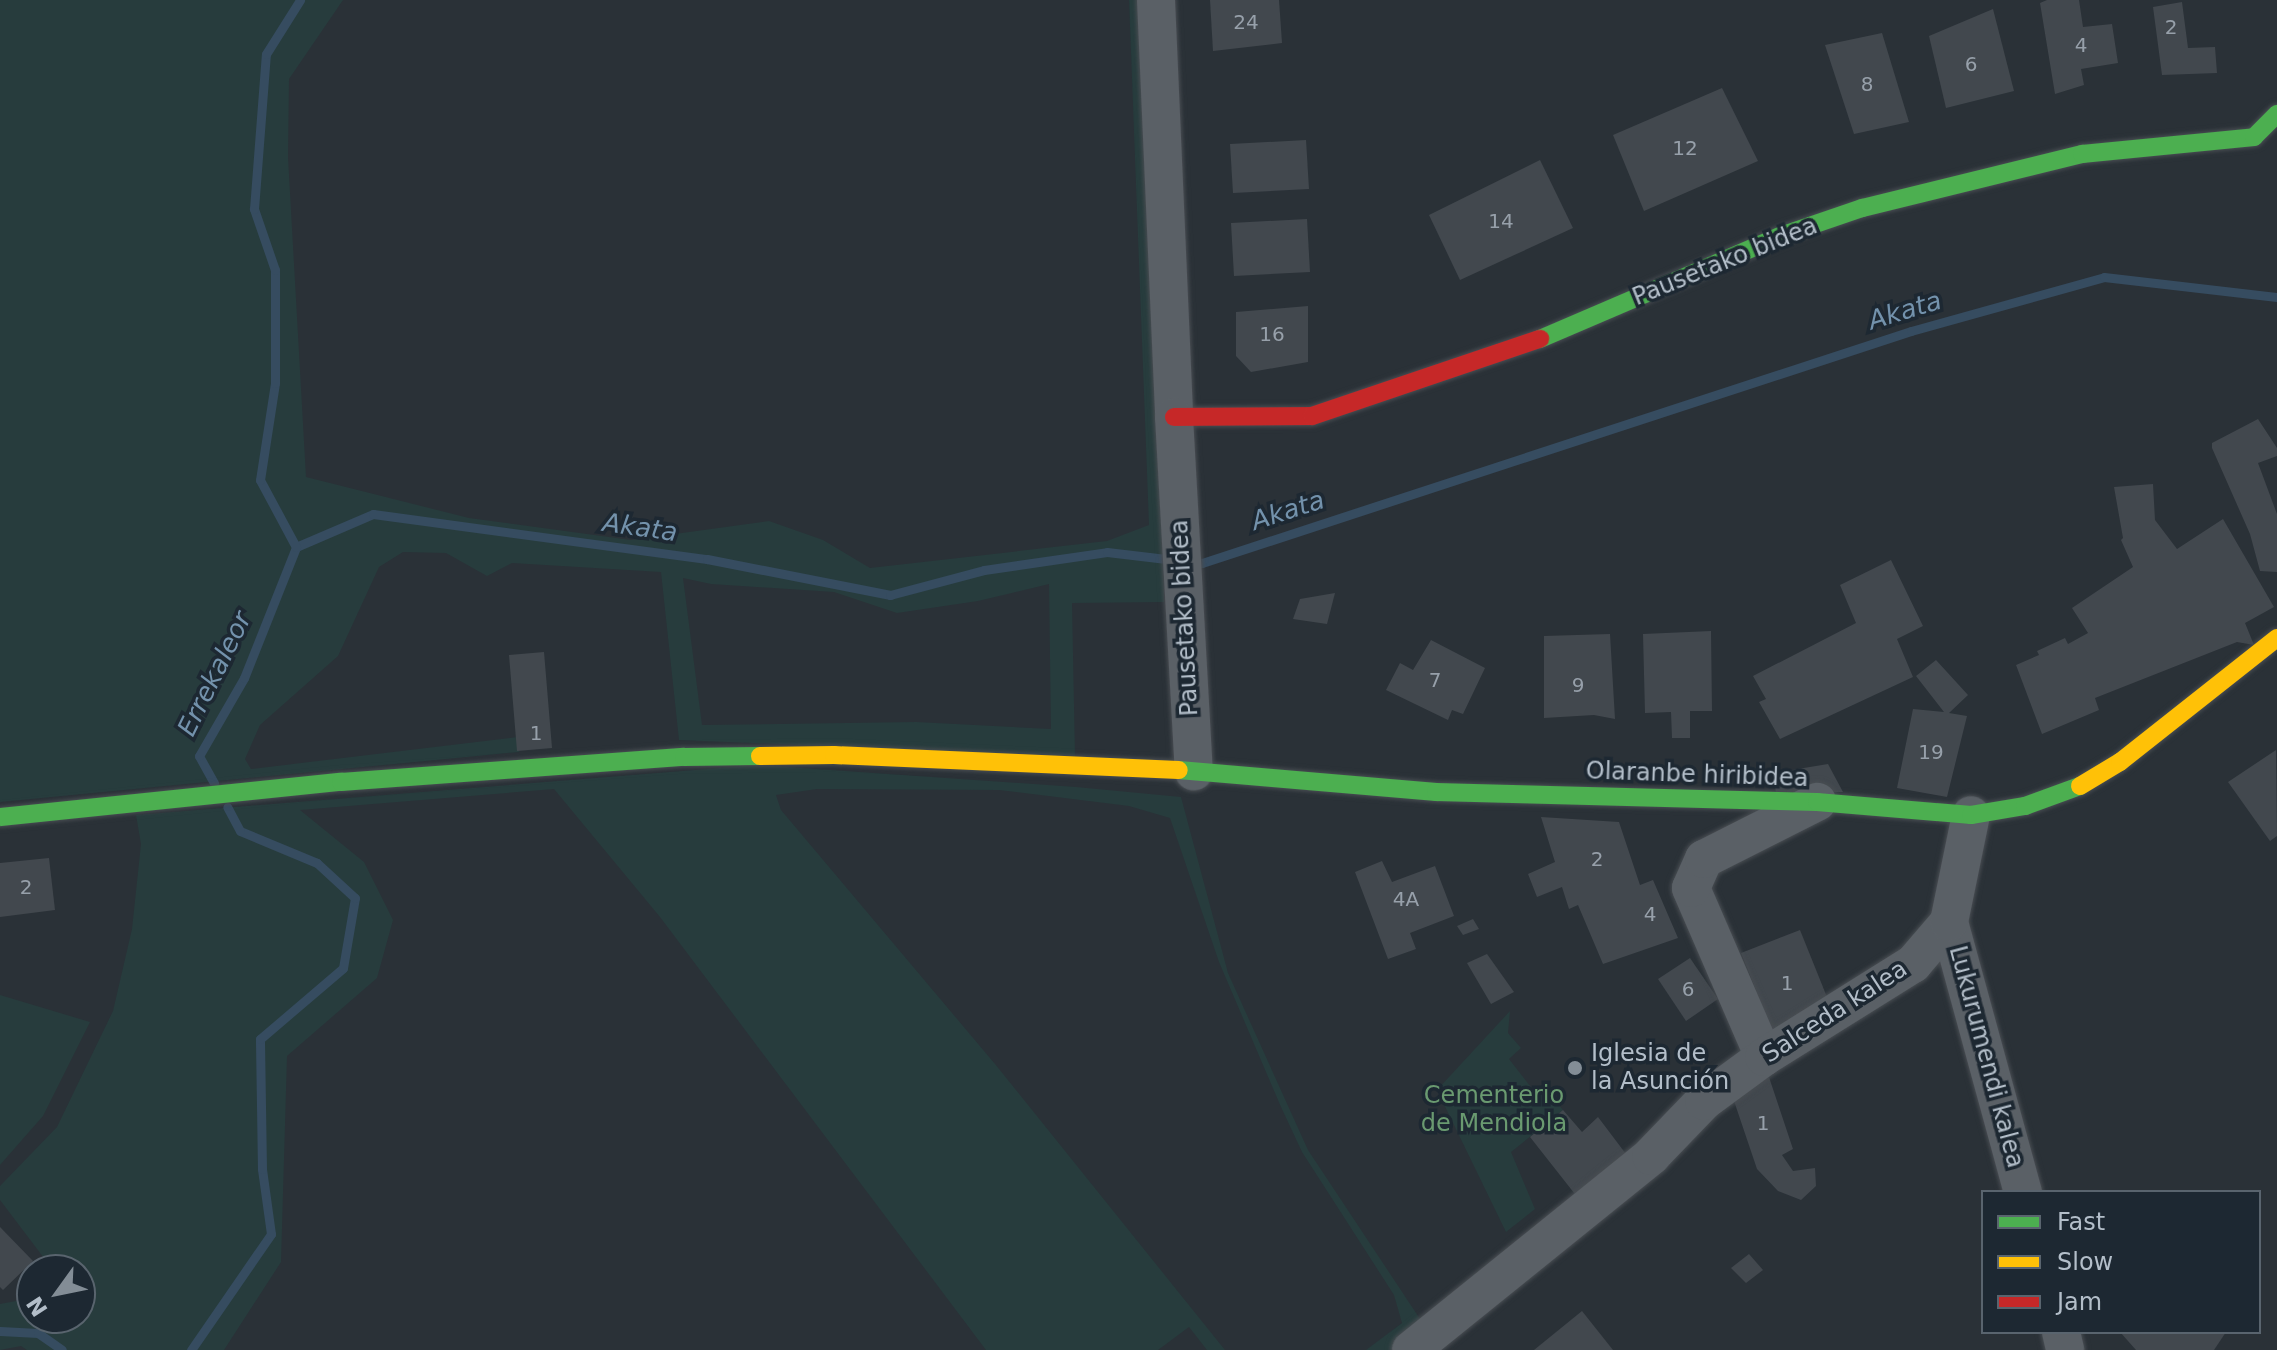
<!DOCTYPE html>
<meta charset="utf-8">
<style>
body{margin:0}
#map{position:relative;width:2277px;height:1350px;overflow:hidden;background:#2a3137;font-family:"DejaVu Sans",sans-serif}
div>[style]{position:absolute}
.green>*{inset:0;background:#273c3d}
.stream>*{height:9px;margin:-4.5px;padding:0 4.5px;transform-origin:4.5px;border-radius:4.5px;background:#364c60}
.building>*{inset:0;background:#42484e}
.roads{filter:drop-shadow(0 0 2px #484d52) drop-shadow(0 0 2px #484d52)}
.street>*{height:38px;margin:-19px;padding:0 19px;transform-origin:19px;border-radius:19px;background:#5a6066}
.fast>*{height:18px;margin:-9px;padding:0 9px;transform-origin:9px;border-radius:9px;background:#4caf50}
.slow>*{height:18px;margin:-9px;padding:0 9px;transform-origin:9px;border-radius:9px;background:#ffc107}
.jam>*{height:18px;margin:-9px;padding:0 9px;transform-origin:9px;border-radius:9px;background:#c62828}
.dots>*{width:22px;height:22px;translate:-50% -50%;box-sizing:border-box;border:4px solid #1d2832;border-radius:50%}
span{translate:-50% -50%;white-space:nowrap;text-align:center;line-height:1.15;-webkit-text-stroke:7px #1d2832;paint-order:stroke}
.number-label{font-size:20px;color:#97a0aa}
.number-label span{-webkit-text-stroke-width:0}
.street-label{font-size:24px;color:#b3bec9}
.poi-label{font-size:24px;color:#b3bec9}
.left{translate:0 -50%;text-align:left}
.park-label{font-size:24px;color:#6a9a70}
.water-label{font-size:26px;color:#7392ac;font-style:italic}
.legend{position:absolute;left:1981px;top:1190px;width:280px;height:144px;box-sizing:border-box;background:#1d2832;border:2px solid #59646e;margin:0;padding:10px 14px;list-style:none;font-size:24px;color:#b3bec9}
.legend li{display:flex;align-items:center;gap:16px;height:40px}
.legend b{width:40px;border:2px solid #59646e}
.north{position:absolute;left:16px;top:1254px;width:80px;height:80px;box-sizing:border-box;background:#1d2832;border:2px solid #59646e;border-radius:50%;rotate:237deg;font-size:22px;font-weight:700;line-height:32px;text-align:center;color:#b3bec9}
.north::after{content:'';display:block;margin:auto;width:28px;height:36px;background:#838d96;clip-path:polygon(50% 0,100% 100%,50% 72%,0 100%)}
</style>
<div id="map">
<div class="green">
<div style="clip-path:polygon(evenodd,0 0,343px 0,289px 79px,288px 157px,306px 477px,469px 518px,631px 540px,769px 521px,823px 540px,870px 568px,1107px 541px,1149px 525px,1129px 0,1144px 0,1162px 389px,1164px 602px,1072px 603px,1075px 756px,679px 740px,661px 572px,512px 563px,487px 576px,446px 553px,403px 552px,379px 567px,338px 656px,260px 725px,245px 759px,251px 769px,518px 737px,519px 752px,0 802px,0 0,683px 578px,711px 584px,834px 592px,897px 613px,978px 601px,1049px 584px,1051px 729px,916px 722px,702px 725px,683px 578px)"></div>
<div style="clip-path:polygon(757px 765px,1076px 787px,1181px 797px,1228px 973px,1308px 1150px,1424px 1325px,1391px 1350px,1366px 1350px,1402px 1323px,1394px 1295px,1302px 1152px,1281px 1107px,1219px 962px,1170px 818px,1129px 806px,999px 790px,817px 789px,776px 795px,781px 810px,995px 1064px,1225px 1350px,1207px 1350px,1189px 1327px,1158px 1350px,986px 1350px,660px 917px,554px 789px,300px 810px,364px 862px,393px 920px,377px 978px,287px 1056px,281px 1262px,224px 1350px,27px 1350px,21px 1346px,0 1350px,0 1304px,32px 1298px,32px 1318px,80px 1318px,80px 1270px,53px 1270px,0 1200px,0 1186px,57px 1127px,113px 1011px,132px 929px,141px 844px,136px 815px)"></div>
<div style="clip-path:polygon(0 995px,90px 1022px,43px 1116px,0 1165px)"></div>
<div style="clip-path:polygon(1510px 1011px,1508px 1033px,1521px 1048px,1509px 1059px,1534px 1091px,1543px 1086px,1563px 1110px,1511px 1152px,1535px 1209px,1506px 1232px,1437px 1090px)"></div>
</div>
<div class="stream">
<div style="left:296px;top:547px;width:84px;rotate:-23.2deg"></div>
<div style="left:373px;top:514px;width:337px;rotate:7.7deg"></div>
<div style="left:707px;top:559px;width:187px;rotate:11.1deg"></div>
<div style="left:890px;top:595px;width:97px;rotate:-14.9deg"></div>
<div style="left:984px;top:570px;width:124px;rotate:-8.3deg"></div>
<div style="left:1107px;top:552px;width:68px;rotate:6.7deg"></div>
<div style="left:1190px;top:561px;width:12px;rotate:9deg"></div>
<div style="left:1202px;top:563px;width:746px;rotate:-18.12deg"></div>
<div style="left:1911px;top:331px;width:200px;rotate:-15.6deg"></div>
<div style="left:2104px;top:277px;width:174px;rotate:6.6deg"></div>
<div style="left:214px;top:783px;width:31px;rotate:-119deg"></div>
<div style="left:199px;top:756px;width:90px;rotate:-60deg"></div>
<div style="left:244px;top:678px;width:141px;rotate:-68.3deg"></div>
<div style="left:296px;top:547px;width:76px;rotate:-118.2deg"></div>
<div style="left:260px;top:480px;width:98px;rotate:-81.2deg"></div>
<div style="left:275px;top:383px;width:113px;rotate:-90deg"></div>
<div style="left:275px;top:270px;width:65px;rotate:-109deg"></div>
<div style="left:254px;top:209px;width:155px;rotate:-85.6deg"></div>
<div style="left:266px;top:54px;width:64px;rotate:-57.8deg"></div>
<div style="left:0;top:1331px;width:38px;rotate:3deg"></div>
<div style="left:38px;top:1333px;width:29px;rotate:35deg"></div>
<div style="left:191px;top:1350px;width:141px;rotate:-55.4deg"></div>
<div style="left:271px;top:1234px;width:66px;rotate:-97.9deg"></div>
<div style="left:262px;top:1169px;width:130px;rotate:-90.9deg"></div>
<div style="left:260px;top:1039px;width:109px;rotate:-40.5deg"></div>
<div style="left:343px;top:968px;width:71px;rotate:-80.3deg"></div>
<div style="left:355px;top:898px;width:52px;rotate:-137.4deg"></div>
<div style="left:317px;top:863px;width:83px;rotate:-157.4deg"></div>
<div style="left:240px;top:831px;width:27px;rotate:-118deg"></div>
</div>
<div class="building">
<div style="clip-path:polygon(1210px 0,1279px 0,1282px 43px,1213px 51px)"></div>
<div style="clip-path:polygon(2047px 0,2079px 0,2083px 27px,2112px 24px,2118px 63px,2081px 69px,2084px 85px,2055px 94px,2040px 3px)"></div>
<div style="clip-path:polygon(2182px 2px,2188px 48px,2215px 47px,2217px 73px,2162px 75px,2153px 7px)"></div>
<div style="clip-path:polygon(1993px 9px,2014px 91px,1946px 108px,1929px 36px)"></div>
<div style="clip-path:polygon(1882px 33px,1909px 122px,1854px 134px,1825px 45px)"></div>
<div style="clip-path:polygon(1722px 88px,1758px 161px,1644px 211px,1613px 135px)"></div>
<div style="clip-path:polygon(1306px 140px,1309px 189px,1233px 193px,1230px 144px)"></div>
<div style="clip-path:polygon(1540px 160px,1573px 228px,1460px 280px,1429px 215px)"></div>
<div style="clip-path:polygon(1307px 219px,1310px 272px,1234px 276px,1231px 223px)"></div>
<div style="clip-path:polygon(1308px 306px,1308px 362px,1251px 372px,1236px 356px,1236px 312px)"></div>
<div style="clip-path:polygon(2258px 419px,2277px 448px,2277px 456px,2258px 463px,2277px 514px,2277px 572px,2260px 571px,2250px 534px,2212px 448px,2212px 443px)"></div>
<div style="clip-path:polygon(2153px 484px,2155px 520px,2177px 549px,2223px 519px,2274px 607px,2245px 623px,2254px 645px,2237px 642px,2095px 698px,2099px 710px,2042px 734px,2016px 665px,2039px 655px,2037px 651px,2065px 638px,2068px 644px,2088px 633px,2072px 608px,2133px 567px,2121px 540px,2123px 538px,2114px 487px)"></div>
<div style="clip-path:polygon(1891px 560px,1923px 626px,1897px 639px,1913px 677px,1780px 739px,1759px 702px,1766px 699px,1753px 676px,1856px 623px,1840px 585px)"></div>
<div style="clip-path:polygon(1335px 593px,1327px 624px,1293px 619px,1300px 599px)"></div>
<div style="clip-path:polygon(1711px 631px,1712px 711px,1690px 711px,1690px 738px,1672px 738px,1671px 712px,1645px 713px,1643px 634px)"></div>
<div style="clip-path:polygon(1610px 634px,1615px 719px,1594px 715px,1544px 718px,1544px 636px)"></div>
<div style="clip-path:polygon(1431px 640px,1485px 668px,1463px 714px,1452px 710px,1448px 720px,1386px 690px,1400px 663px,1413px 670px)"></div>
<div style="clip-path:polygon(544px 652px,552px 748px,517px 751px,509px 655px)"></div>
<div style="clip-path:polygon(1936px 660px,1968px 695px,1949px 713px,1967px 716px,1947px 797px,1897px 788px,1913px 709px,1944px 712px,1916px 676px)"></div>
<div style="clip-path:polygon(2276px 750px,2277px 836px,2270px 841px,2228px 782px)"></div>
<div style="clip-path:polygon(1828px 764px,1843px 792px,1776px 793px,1773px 773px)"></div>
<div style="clip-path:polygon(1541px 817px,1619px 822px,1640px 885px,1653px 880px,1678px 938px,1603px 964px,1578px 905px,1569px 909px,1562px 887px,1537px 897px,1528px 874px,1555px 862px)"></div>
<div style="clip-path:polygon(49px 858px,55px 910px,0 917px,0 863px)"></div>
<div style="clip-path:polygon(1382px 861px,1392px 882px,1435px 866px,1454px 916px,1410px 933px,1416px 949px,1388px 959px,1355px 872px)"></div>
<div style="clip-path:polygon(1473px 919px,1479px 929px,1463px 935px,1457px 926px)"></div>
<div style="clip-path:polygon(1800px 930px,1833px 1012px,1774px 1035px,1741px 953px)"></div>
<div style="clip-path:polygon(1487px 954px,1514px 992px,1491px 1004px,1467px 963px)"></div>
<div style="clip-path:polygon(1690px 958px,1718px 999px,1686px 1021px,1658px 979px)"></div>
<div style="clip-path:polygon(1769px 1077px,1793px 1149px,1782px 1155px,1793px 1171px,1815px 1168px,1816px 1186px,1801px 1200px,1778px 1191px,1757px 1169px,1733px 1098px)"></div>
<div style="clip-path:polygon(1563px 1110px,1582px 1132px,1598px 1117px,1626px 1154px,1578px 1198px,1530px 1137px)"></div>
<div style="clip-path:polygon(0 1227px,33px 1261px,3px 1290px,0 1287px)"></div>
<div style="clip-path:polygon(1749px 1254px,1763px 1270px,1746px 1283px,1731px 1268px)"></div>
<div style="clip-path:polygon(1582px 1311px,1613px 1350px,1534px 1350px)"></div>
<div style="clip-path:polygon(2120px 1332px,2226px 1332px,2214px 1350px,2136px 1350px)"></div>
</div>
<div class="roads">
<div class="street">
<div style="left:1156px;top:0;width:417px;rotate:87.5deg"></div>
<div style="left:1174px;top:417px;width:355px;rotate:86.8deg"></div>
<div style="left:1949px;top:922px;width:280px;rotate:74.7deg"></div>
<div style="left:1764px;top:1057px;width:184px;rotate:-113.4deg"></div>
<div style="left:1691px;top:888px;width:32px;rotate:-66deg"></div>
<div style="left:1704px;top:859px;width:127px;rotate:-26.8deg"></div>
<div style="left:2061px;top:1332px;width:18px;rotate:77deg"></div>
<div style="left:1411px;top:1350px;width:309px;rotate:-38.9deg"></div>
<div style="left:1651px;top:1156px;width:76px;rotate:-46.1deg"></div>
<div style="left:1704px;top:1101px;width:74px;rotate:-36.3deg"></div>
<div style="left:1764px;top:1057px;width:176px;rotate:-32deg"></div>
<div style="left:1913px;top:964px;width:55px;rotate:-49.4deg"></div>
<div style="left:1949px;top:922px;width:109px;rotate:-78.4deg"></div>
</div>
<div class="fast">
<div style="left:1540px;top:339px;width:261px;rotate:-23.2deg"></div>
<div style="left:1780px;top:236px;width:87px;rotate:-18.9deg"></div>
<div style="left:1862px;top:208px;width:227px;rotate:-13.8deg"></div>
<div style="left:2082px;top:154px;width:173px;rotate:-5.6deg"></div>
<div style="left:2254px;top:137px;width:33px;rotate:-45deg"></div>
<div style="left:1179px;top:770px;width:258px;rotate:4.9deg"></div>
<div style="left:1436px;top:792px;width:381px;rotate:1.5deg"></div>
<div style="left:1817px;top:802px;width:155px;rotate:4.8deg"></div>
<div style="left:1971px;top:815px;width:55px;rotate:-9.5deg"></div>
<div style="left:2025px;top:806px;width:59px;rotate:-20deg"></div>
<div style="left:0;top:817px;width:343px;rotate:-5.9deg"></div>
<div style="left:341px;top:782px;width:344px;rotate:-4.2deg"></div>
<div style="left:684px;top:757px;width:76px;rotate:-0.8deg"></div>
</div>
<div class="slow">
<div style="left:760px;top:756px;width:74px;rotate:-0.8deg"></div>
<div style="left:834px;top:755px;width:345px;rotate:2.5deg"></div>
<div style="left:2080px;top:786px;width:47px;rotate:-31deg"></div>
<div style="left:2120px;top:762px;width:200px;rotate:-38.3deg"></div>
</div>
<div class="jam">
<div style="left:1174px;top:417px;width:138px;rotate:-0.4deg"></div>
<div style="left:1312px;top:416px;width:241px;rotate:-18.7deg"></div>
</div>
</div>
<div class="dots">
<div style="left:1575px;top:1068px;background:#838d96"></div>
</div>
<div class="number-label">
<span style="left:1246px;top:22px">24</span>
<span style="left:2171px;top:27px">2</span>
<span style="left:2081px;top:45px">4</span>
<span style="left:1971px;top:64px">6</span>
<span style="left:1867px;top:84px">8</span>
<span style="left:1685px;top:148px">12</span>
<span style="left:1501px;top:221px">14</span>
<span style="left:1272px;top:334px">16</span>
<span style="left:1435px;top:680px">7</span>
<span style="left:1578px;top:685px">9</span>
<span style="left:536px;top:733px">1</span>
<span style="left:1931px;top:752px">19</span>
<span style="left:1597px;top:859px">2</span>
<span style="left:26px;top:887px">2</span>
<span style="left:1406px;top:899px">4A</span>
<span style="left:1650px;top:914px">4</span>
<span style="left:1787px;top:983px">1</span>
<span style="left:1688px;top:989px">6</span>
<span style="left:1763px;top:1123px">1</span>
</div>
<div class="street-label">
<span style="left:1725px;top:262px;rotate:-22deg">Pausetako bidea</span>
<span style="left:1185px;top:618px;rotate:-93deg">Pausetako bidea</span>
<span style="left:1697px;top:775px;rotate:2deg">Olaranbe hiribidea</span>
<span style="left:1835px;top:1012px;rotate:-33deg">Salceda kalea</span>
<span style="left:1986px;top:1057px;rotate:75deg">Lukurumendi kalea</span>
</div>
<div class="poi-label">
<span class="left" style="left:1591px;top:1068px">Iglesia de<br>la Asunción</span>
</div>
<div class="park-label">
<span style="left:1494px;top:1110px">Cementerio<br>de Mendiola</span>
</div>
<div class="water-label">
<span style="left:1905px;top:311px;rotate:-17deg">Akata</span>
<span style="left:1288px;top:511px;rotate:-18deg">Akata</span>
<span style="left:640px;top:528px;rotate:8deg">Akata</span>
<span style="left:215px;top:674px;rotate:-64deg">Errekaleor</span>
</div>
<ul class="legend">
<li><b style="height:10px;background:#4caf50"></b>Fast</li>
<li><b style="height:10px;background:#ffc107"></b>Slow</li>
<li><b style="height:10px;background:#c62828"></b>Jam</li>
</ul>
<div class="north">N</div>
</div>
